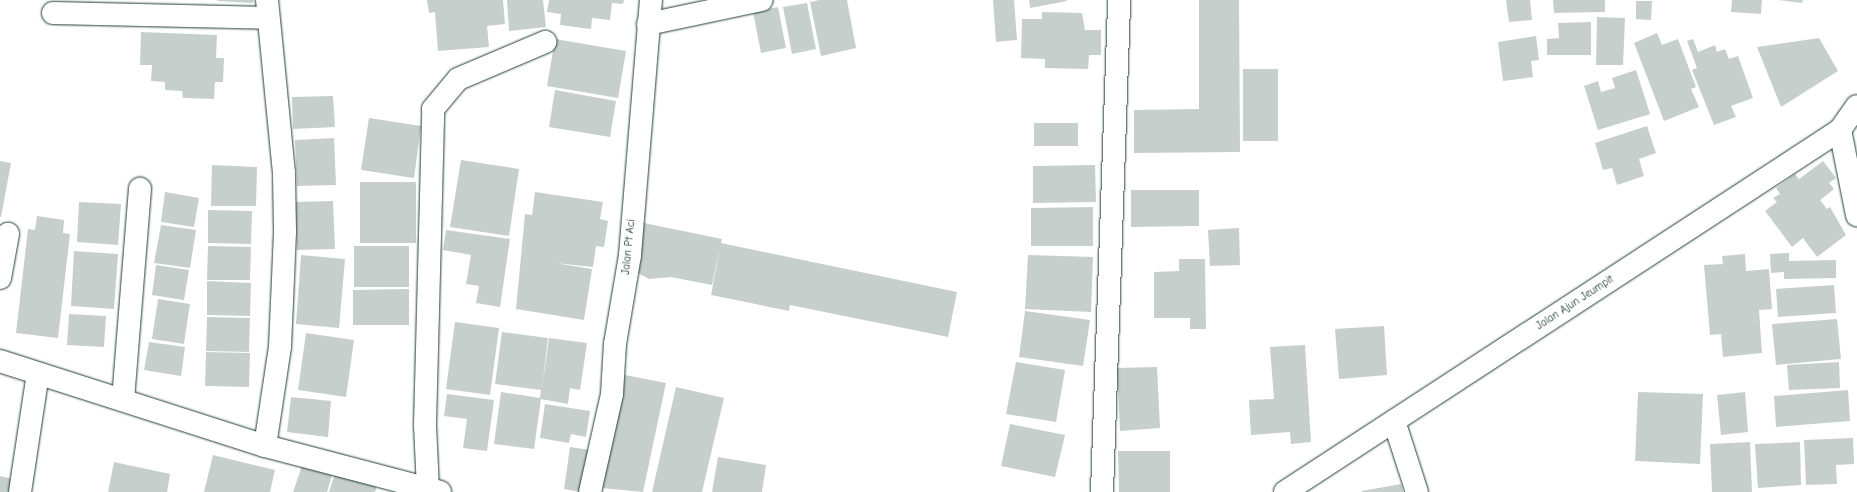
<!DOCTYPE html>
<style>
body{margin:0}
#map{position:relative;width:1857px;height:492px;overflow:hidden;background:#fff;font-family:"Comic Neue",sans-serif}
div>[style]{position:absolute}
.building>*{inset:0;background:#c7cfcc}
.roads{filter:drop-shadow(0 0 1px #1f3d34) drop-shadow(0 0 1px #1f3d34)}
.street>*{height:22px;margin:-11px;padding:0 11px;transform-origin:11px;border-radius:11px;background:#fff}
.secondary>*{height:22px;margin:-11px;padding:0 11px;transform-origin:11px;border-radius:11px;background:#fff}
span{translate:-50% -50%;white-space:nowrap;text-align:center;line-height:1.15;-webkit-text-stroke:3px #fff;paint-order:stroke}
.street-label{font-size:11px;color:#1f3d34}
</style>
<div id="map">
<div class="building">
<div style="clip-path:polygon(217px 0,254px 0,253px 3px,217px 1px)"></div>
<div style="clip-path:polygon(427px 0,503px 0,505px 24px,487px 26px,489px 47px,438px 51px,435px 12px,429px 13px)"></div>
<div style="clip-path:polygon(507px 0,543px 0,546px 27px,509px 31px)"></div>
<div style="clip-path:polygon(549px 0,624px 0,623px 4px,612px 3px,610px 20px,592px 18px,591px 29px,560px 25px,561px 14px,547px 12px)"></div>
<div style="clip-path:polygon(820px 0,847px 0,856px 48px,821px 56px,810px 2px)"></div>
<div style="clip-path:polygon(993px 0,1014px 0,1017px 40px,996px 42px)"></div>
<div style="clip-path:polygon(1029px 0,1066px 0,1067px 1px,1030px 8px)"></div>
<div style="clip-path:polygon(1199px 0,1239px 0,1240px 152px,1134px 153px,1134px 110px,1199px 109px)"></div>
<div style="clip-path:polygon(1506px 0,1530px 0,1532px 20px,1509px 22px)"></div>
<div style="clip-path:polygon(1553px 0,1605px 0,1605px 12px,1554px 13px)"></div>
<div style="clip-path:polygon(1732px 0,1762px 0,1761px 14px,1731px 12px)"></div>
<div style="clip-path:polygon(1778px 0,1803px 0,1802px 3px)"></div>
<div style="clip-path:polygon(1636px 1px,1652px 1px,1651px 20px,1636px 19px)"></div>
<div style="clip-path:polygon(807px 3px,816px 49px,792px 54px,783px 7px)"></div>
<div style="clip-path:polygon(778px 7px,786px 48px,761px 53px,753px 12px)"></div>
<div style="clip-path:polygon(1042px 12px,1082px 13px,1085px 30px,1101px 30px,1101px 55px,1089px 55px,1088px 69px,1045px 68px,1045px 59px,1021px 58px,1022px 19px,1042px 19px)"></div>
<div style="clip-path:polygon(1597px 17px,1625px 18px,1623px 65px,1596px 65px)"></div>
<div style="clip-path:polygon(1591px 22px,1591px 55px,1547px 55px,1547px 39px,1559px 38px,1558px 23px)"></div>
<div style="clip-path:polygon(141px 32px,217px 35px,216px 58px,224px 58px,223px 82px,215px 82px,214px 99px,183px 98px,182px 91px,165px 90px,165px 82px,151px 81px,152px 65px,140px 65px)"></div>
<div style="clip-path:polygon(1657px 33px,1662px 45px,1678px 39px,1696px 87px,1691px 89px,1699px 107px,1664px 121px,1634px 43px)"></div>
<div style="clip-path:polygon(1536px 36px,1539px 60px,1531px 61px,1533px 77px,1503px 81px,1498px 42px)"></div>
<div style="clip-path:polygon(1819px 38px,1838px 71px,1781px 107px,1757px 47px)"></div>
<div style="clip-path:polygon(555px 39px,626px 51px,618px 98px,547px 86px)"></div>
<div style="clip-path:polygon(1693px 39px,1698px 52px,1715px 45px,1717px 52px,1725px 49px,1729px 59px,1738px 56px,1753px 98px,1731px 106px,1736px 117px,1714px 125px,1692px 70px,1697px 68px,1687px 41px)"></div>
<div style="clip-path:polygon(1243px 69px,1278px 69px,1278px 141px,1243px 141px)"></div>
<div style="clip-path:polygon(1636px 70px,1650px 114px,1598px 130px,1584px 86px,1598px 81px,1601px 92px,1615px 88px,1612px 78px)"></div>
<div style="clip-path:polygon(555px 90px,616px 101px,610px 137px,549px 127px)"></div>
<div style="clip-path:polygon(333px 96px,335px 127px,293px 129px,292px 97px)"></div>
<div style="clip-path:polygon(369px 118px,421px 126px,414px 178px,361px 170px)"></div>
<div style="clip-path:polygon(1034px 123px,1078px 123px,1078px 146px,1034px 146px)"></div>
<div style="clip-path:polygon(1647px 126px,1656px 153px,1639px 159px,1644px 176px,1617px 185px,1612px 168px,1603px 170px,1595px 143px)"></div>
<div style="clip-path:polygon(334px 138px,336px 185px,297px 186px,295px 140px)"></div>
<div style="clip-path:polygon(461px 160px,519px 169px,509px 236px,450px 227px)"></div>
<div style="clip-path:polygon(0 161px,11px 163px,1px 217px,0 217px)"></div>
<div style="clip-path:polygon(1823px 161px,1836px 178px,1829px 183px,1834px 189px,1820px 200px,1827px 209px,1830px 207px,1846px 235px,1817px 257px,1803px 238px,1792px 247px,1765px 211px,1777px 202px,1773px 198px,1780px 194px,1776px 188px,1795px 174px,1799px 179px)"></div>
<div style="clip-path:polygon(212px 165px,257px 167px,256px 206px,211px 206px)"></div>
<div style="clip-path:polygon(1095px 165px,1096px 202px,1033px 203px,1033px 166px)"></div>
<div style="clip-path:polygon(360px 182px,416px 182px,416px 243px,360px 243px)"></div>
<div style="clip-path:polygon(1131px 190px,1199px 190px,1199px 226px,1131px 227px)"></div>
<div style="clip-path:polygon(165px 192px,199px 198px,194px 227px,161px 222px)"></div>
<div style="clip-path:polygon(535px 192px,603px 202px,600px 219px,608px 221px,604px 247px,596px 246px,593px 267px,555px 263px,592px 269px,584px 320px,516px 309px,525px 214px,532px 215px)"></div>
<div style="clip-path:polygon(333px 201px,335px 249px,297px 250px,295px 202px)"></div>
<div style="clip-path:polygon(79px 202px,121px 204px,118px 245px,77px 242px)"></div>
<div style="clip-path:polygon(1093px 207px,1093px 246px,1031px 246px,1031px 208px)"></div>
<div style="clip-path:polygon(208px 210px,252px 211px,251px 244px,208px 243px)"></div>
<div style="clip-path:polygon(37px 216px,64px 220px,63px 233px,70px 234px,58px 338px,16px 333px,28px 229px,35px 230px)"></div>
<div style="clip-path:polygon(639px 222px,722px 239px,721px 243px,957px 292px,948px 337px,790px 305px,789px 311px,711px 295px,720px 247px,712px 285px,671px 277px,649px 279px,629px 268px)"></div>
<div style="clip-path:polygon(161px 225px,196px 230px,190px 268px,154px 263px)"></div>
<div style="clip-path:polygon(1239px 228px,1240px 265px,1210px 266px,1208px 230px)"></div>
<div style="clip-path:polygon(446px 230px,510px 239px,500px 307px,476px 303px,479px 286px,466px 284px,471px 255px,443px 250px)"></div>
<div style="clip-path:polygon(208px 246px,251px 247px,250px 280px,207px 280px)"></div>
<div style="clip-path:polygon(354px 246px,409px 246px,409px 287px,354px 287px)"></div>
<div style="clip-path:polygon(74px 251px,118px 254px,114px 309px,71px 306px)"></div>
<div style="clip-path:polygon(1789px 253px,1789px 261px,1836px 260px,1836px 278px,1784px 279px,1784px 272px,1771px 273px,1770px 254px)"></div>
<div style="clip-path:polygon(1745px 254px,1746px 271px,1769px 269px,1772px 309px,1759px 310px,1762px 353px,1723px 357px,1721px 334px,1710px 335px,1704px 265px,1723px 264px,1722px 256px)"></div>
<div style="clip-path:polygon(301px 255px,345px 259px,339px 328px,296px 324px)"></div>
<div style="clip-path:polygon(1028px 255px,1093px 257px,1091px 312px,1025px 309px)"></div>
<div style="clip-path:polygon(1179px 259px,1205px 259px,1206px 329px,1190px 329px,1190px 318px,1154px 318px,1154px 272px,1179px 271px)"></div>
<div style="clip-path:polygon(156px 265px,189px 270px,184px 300px,152px 295px)"></div>
<div style="clip-path:polygon(207px 281px,251px 283px,250px 316px,207px 315px)"></div>
<div style="clip-path:polygon(1834px 285px,1836px 313px,1778px 317px,1776px 289px)"></div>
<div style="clip-path:polygon(409px 289px,409px 325px,353px 325px,353px 290px)"></div>
<div style="clip-path:polygon(158px 299px,190px 304px,184px 344px,152px 339px)"></div>
<div style="clip-path:polygon(1025px 311px,1090px 320px,1083px 366px,1019px 357px)"></div>
<div style="clip-path:polygon(69px 314px,106px 316px,104px 347px,67px 345px)"></div>
<div style="clip-path:polygon(207px 317px,250px 318px,249px 352px,206px 351px)"></div>
<div style="clip-path:polygon(1837px 319px,1841px 359px,1776px 365px,1772px 324px)"></div>
<div style="clip-path:polygon(455px 322px,499px 328px,490px 395px,446px 389px)"></div>
<div style="clip-path:polygon(1384px 326px,1387px 375px,1339px 379px,1335px 329px)"></div>
<div style="clip-path:polygon(502px 332px,548px 338px,542px 389px,549px 338px,587px 343px,580px 390px,570px 388px,568px 404px,541px 399px,534px 449px,494px 444px,501px 392px,540px 398px,541px 390px,495px 384px)"></div>
<div style="clip-path:polygon(306px 333px,354px 340px,346px 397px,298px 390px)"></div>
<div style="clip-path:polygon(149px 342px,185px 347px,181px 376px,144px 370px)"></div>
<div style="clip-path:polygon(1305px 345px,1311px 442px,1291px 444px,1290px 432px,1251px 435px,1249px 400px,1274px 399px,1270px 347px)"></div>
<div style="clip-path:polygon(206px 352px,250px 353px,249px 387px,205px 386px)"></div>
<div style="clip-path:polygon(1016px 362px,1065px 370px,1056px 422px,1006px 414px)"></div>
<div style="clip-path:polygon(1839px 362px,1840px 388px,1789px 390px,1787px 365px)"></div>
<div style="clip-path:polygon(1157px 367px,1160px 428px,1120px 431px,1117px 368px)"></div>
<div style="clip-path:polygon(625px 375px,666px 383px,643px 492px,602px 488px)"></div>
<div style="clip-path:polygon(676px 387px,724px 398px,702px 492px,652px 492px)"></div>
<div style="clip-path:polygon(1848px 390px,1850px 421px,1776px 427px,1774px 396px)"></div>
<div style="clip-path:polygon(1638px 392px,1703px 394px,1700px 464px,1635px 461px)"></div>
<div style="clip-path:polygon(1745px 392px,1748px 432px,1721px 435px,1717px 395px)"></div>
<div style="clip-path:polygon(447px 394px,494px 400px,487px 451px,463px 448px,467px 419px,444px 416px)"></div>
<div style="clip-path:polygon(291px 397px,331px 401px,328px 437px,287px 432px)"></div>
<div style="clip-path:polygon(545px 404px,590px 411px,586px 437px,571px 434px,569px 443px,540px 438px)"></div>
<div style="clip-path:polygon(1010px 424px,1065px 435px,1055px 477px,1001px 466px)"></div>
<div style="clip-path:polygon(1853px 438px,1854px 464px,1836px 465px,1837px 484px,1806px 485px,1804px 440px)"></div>
<div style="clip-path:polygon(1750px 442px,1752px 492px,1712px 492px,1710px 444px)"></div>
<div style="clip-path:polygon(1800px 442px,1801px 485px,1758px 488px,1755px 444px)"></div>
<div style="clip-path:polygon(570px 447px,590px 450px,581px 492px,564px 489px)"></div>
<div style="clip-path:polygon(1118px 451px,1170px 451px,1170px 492px,1119px 492px)"></div>
<div style="clip-path:polygon(213px 455px,275px 470px,270px 492px,204px 492px)"></div>
<div style="clip-path:polygon(718px 457px,766px 465px,762px 492px,712px 492px)"></div>
<div style="clip-path:polygon(114px 462px,170px 474px,167px 492px,108px 492px)"></div>
<div style="clip-path:polygon(303px 463px,333px 472px,327px 492px,293px 492px)"></div>
<div style="clip-path:polygon(338px 464px,379px 478px,375px 492px,329px 492px)"></div>
<div style="clip-path:polygon(0 476px,13px 479px,11px 492px,0 492px)"></div>
<div style="clip-path:polygon(1401px 484px,1403px 492px,1362px 492px,1362px 491px)"></div>
</div>
<div class="roads">
<div class="street">
<div style="left:53px;top:13px;width:215px;rotate:1.3deg"></div>
<div style="left:648px;top:24px;width:116px;rotate:-11.9deg"></div>
<div style="left:1840px;top:130px;width:87px;rotate:78.7deg"></div>
<div style="left:0;top:278px;width:45px;rotate:-79.7deg"></div>
<div style="left:123px;top:400px;width:212px;rotate:-85.4deg"></div>
<div style="left:1394px;top:421px;width:75px;rotate:72.1deg"></div>
<div style="left:265px;top:446px;width:100px;rotate:-81.4deg"></div>
<div style="left:280px;top:347px;width:116px;rotate:-87.5deg"></div>
<div style="left:285px;top:231px;width:58px;rotate:-91deg"></div>
<div style="left:284px;top:173px;width:174px;rotate:-95.6deg"></div>
<div style="left:428px;top:489px;width:64px;rotate:-92.7deg"></div>
<div style="left:425px;top:425px;width:316px;rotate:-88.5deg"></div>
<div style="left:433px;top:109px;width:39px;rotate:-50deg"></div>
<div style="left:458px;top:79px;width:95px;rotate:-23deg"></div>
<div style="left:20px;top:492px;width:120px;rotate:-81.4deg"></div>
<div style="left:590px;top:492px;width:100px;rotate:-77.3deg"></div>
<div style="left:612px;top:394px;width:50px;rotate:-86.6deg"></div>
<div style="left:615px;top:344px;width:90px;rotate:-80.4deg"></div>
<div style="left:630px;top:255px;width:256px;rotate:-85.3deg"></div>
<div style="left:1102px;top:492px;width:492px;rotate:-88deg"></div>
</div>
<div class="secondary">
<div style="left:0;top:361px;width:278px;rotate:17.8deg"></div>
<div style="left:265px;top:446px;width:181px;rotate:14.7deg"></div>
<div style="left:1285px;top:492px;width:663px;rotate:-33.11deg"></div>
<div style="left:1840px;top:130px;width:29px;rotate:-55deg"></div>
</div>
</div>
<div class="street-label">
<span style="left:629px;top:247px;rotate:-84deg">Jalan Pt Aci</span>
<span style="left:1575px;top:303px;rotate:-33deg">Jalan Ajun Jeumpit</span>
</div>
</div>
